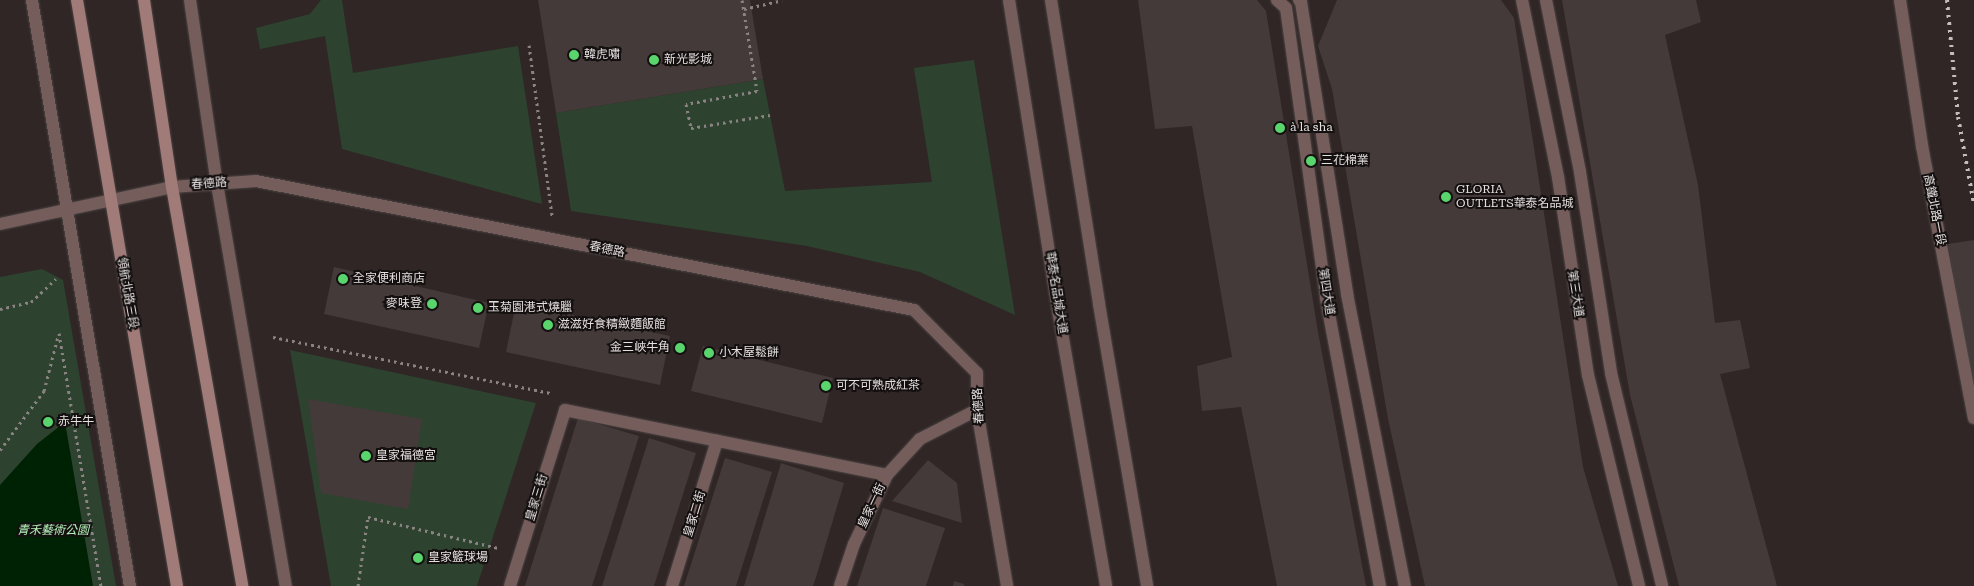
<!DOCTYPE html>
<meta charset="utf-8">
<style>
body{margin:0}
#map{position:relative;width:1974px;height:586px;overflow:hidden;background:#2f2625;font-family:"Roboto Serif","Noto Sans TC",serif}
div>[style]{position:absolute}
.green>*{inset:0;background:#2d432f}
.water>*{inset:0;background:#002204}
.building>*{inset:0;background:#443a39}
.path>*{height:3px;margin-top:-1.5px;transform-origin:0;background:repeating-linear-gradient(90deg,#8b8383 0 2.5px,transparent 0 6.5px)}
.roads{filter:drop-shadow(0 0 1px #4c4443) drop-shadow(0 0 1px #4c4443)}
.service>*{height:12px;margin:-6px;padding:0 6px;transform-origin:6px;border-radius:6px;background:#755d5c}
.pedestrian>*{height:12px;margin:-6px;padding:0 6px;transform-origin:6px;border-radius:6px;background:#755d5c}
.minor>*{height:12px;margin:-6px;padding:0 6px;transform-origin:6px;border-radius:6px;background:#755d5c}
.tertiary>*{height:12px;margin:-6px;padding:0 6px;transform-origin:6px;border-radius:6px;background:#755d5c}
.secondary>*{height:12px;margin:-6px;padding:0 6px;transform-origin:6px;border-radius:6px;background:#a07b78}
.rail>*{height:4px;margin-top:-2px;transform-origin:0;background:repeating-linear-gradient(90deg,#c4bdbd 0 2.5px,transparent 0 7.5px)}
.dots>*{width:14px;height:14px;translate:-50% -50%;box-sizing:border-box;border:2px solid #141010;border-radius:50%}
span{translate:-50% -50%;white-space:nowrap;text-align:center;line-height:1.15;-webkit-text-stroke:4px #141010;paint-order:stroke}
.poi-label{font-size:12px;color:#e5dfdf}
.left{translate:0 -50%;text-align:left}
.right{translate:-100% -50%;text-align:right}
.street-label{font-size:12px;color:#e5dfdf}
.park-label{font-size:12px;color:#b2f0b7;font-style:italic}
</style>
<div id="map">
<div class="green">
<div style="clip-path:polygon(321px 0,342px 0,353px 73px,518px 46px,542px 204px,342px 149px,325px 36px,260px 49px,256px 28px,310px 14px)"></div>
<div style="clip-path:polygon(974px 60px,1015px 315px,920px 272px,807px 246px,571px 211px,556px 113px,763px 79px,785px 191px,932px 182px,914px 68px)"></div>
<div style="clip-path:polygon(42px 269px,63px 280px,116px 586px,0 586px,0 277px)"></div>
<div style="clip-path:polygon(290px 350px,536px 403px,477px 586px,331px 586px)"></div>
</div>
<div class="water">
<div style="clip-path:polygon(65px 422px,93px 586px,0 586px,0 485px,37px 444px)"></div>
</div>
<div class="building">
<div style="clip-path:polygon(538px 0,750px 0,763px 79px,556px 113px)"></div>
<div style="clip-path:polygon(1138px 0,1257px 0,1266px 11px,1318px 332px,1366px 586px,1277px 586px,1241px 407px,1202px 411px,1197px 366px,1232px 357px,1192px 126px,1155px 129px)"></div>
<div style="clip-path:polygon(1337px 0,1501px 0,1514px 18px,1583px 467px,1618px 586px,1425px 586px,1388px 419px,1332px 89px,1318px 46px)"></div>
<div style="clip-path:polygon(1562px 0,1696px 0,1701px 22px,1665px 35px,1698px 185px,1715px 323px,1740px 320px,1750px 368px,1720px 374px,1777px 586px,1679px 586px,1630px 395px)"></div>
<div style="clip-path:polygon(1974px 240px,1974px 393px,1973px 393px,1948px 244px)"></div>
<div style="clip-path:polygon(334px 267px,489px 303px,479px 348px,324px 314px)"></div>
<div style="clip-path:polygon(516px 303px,670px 336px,660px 385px,506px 352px)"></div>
<div style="clip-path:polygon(703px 346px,833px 378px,822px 423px,691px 391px)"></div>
<div style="clip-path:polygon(308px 399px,422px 419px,408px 509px,321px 493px)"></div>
<div style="clip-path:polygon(578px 418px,639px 436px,609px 533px,592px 586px,525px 586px)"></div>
<div style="clip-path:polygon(649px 438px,696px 453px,654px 586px,602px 586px)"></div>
<div style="clip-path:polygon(725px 458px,772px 472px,736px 586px,684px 586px)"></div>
<div style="clip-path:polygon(928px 460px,957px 483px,962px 523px,892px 501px)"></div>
<div style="clip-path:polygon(781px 463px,844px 483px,817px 574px,813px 586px,744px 586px)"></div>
<div style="clip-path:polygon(883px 508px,945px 528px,926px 586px,857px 586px)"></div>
<div style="clip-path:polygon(954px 581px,964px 584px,964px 586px,953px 586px)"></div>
</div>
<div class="path">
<div style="left:742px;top:0;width:92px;rotate:80.6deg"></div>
<div style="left:757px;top:91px;width:72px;rotate:169.6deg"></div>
<div style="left:686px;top:104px;width:25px;rotate:78deg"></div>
<div style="left:691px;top:128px;width:80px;rotate:-9.3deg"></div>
<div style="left:744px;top:9px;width:39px;rotate:-13deg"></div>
<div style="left:529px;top:45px;width:172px;rotate:82.3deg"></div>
<div style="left:0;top:309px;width:32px;rotate:-13deg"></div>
<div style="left:31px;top:302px;width:34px;rotate:-43deg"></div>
<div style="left:59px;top:333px;width:256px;rotate:80.6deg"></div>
<div style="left:273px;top:337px;width:283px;rotate:11.4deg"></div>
<div style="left:0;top:450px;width:74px;rotate:-53.3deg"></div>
<div style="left:44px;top:391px;width:57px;rotate:-75.7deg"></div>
<div style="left:358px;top:586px;width:70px;rotate:-81.8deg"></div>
<div style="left:368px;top:517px;width:134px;rotate:13.4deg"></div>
</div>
<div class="roads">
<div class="service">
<div style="left:510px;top:586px;width:184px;rotate:-72.6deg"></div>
<div style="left:565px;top:410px;width:328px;rotate:11.4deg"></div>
<div style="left:672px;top:586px;width:152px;rotate:-72.8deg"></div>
<div style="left:840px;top:586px;width:44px;rotate:-71.6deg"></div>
<div style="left:854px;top:544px;width:76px;rotate:-64.4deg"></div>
<div style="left:887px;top:475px;width:49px;rotate:-47.5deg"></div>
<div style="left:920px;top:439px;width:64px;rotate:-27deg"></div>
</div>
<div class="pedestrian">
<div style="left:1277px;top:0;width:12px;rotate:42deg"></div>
<div style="left:1286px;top:8px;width:293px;rotate:82.1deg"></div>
<div style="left:1326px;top:298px;width:293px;rotate:79.4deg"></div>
<div style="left:1299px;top:0;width:3px;rotate:45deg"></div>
<div style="left:1301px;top:2px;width:296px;rotate:81deg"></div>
<div style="left:1347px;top:294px;width:298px;rotate:78.8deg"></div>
<div style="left:1522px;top:0;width:181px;rotate:78.5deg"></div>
<div style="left:1558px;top:177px;width:200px;rotate:81.4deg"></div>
<div style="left:1588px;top:375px;width:217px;rotate:76.4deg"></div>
<div style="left:1546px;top:0;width:175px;rotate:78.8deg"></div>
<div style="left:1580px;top:172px;width:203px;rotate:81.2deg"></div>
<div style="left:1611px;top:373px;width:219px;rotate:76.5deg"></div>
</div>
<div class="minor">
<div style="left:1009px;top:0;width:314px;rotate:81deg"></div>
<div style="left:1058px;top:310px;width:280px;rotate:80.1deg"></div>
<div style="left:1051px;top:0;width:308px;rotate:81deg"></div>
<div style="left:1099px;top:304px;width:286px;rotate:80.3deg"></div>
<div style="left:0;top:224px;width:176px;rotate:-12.1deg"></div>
<div style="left:172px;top:187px;width:84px;rotate:-4.1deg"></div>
<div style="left:256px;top:181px;width:671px;rotate:11.09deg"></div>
<div style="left:914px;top:310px;width:89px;rotate:45deg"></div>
<div style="left:977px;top:373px;width:37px;rotate:90deg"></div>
<div style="left:977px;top:410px;width:179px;rotate:80.3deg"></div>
</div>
<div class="tertiary">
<div style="left:32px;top:0;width:594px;rotate:80.51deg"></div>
<div style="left:190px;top:0;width:186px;rotate:81.7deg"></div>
<div style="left:217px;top:184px;width:408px;rotate:80.3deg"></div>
<div style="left:1900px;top:0;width:148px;rotate:81.4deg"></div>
<div style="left:1922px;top:146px;width:277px;rotate:79.2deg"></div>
</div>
<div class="secondary">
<div style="left:77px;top:0;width:594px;rotate:80.32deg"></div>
<div style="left:144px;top:0;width:189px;rotate:81.5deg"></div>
<div style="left:172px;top:187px;width:405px;rotate:80deg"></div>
</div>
</div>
<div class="rail">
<div style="left:1947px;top:0;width:118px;rotate:84.6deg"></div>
<div style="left:1958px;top:117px;width:88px;rotate:79.6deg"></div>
</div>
<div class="dots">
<div style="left:574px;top:55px;background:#5ad56e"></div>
<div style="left:654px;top:60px;background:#5ad56e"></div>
<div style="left:1280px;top:128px;background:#5ad56e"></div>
<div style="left:1311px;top:161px;background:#5ad56e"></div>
<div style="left:1446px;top:197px;background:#5ad56e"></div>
<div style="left:343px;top:279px;background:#5ad56e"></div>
<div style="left:432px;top:304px;background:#5ad56e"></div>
<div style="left:478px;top:308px;background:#5ad56e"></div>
<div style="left:548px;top:325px;background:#5ad56e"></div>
<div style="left:680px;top:348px;background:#5ad56e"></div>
<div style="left:709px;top:353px;background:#5ad56e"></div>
<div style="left:826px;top:386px;background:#5ad56e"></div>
<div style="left:48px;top:422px;background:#5ad56e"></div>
<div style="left:366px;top:456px;background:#5ad56e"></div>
<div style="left:418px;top:558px;background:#5ad56e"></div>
</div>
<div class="poi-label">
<span class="left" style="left:584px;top:55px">韓虎嘯</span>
<span class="left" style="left:664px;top:60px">新光影城</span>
<span class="left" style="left:1290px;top:128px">à la sha</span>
<span class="left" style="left:1321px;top:161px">三花棉業</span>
<span class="left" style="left:1456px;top:197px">GLORIA<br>OUTLETS華泰名品城</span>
<span class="left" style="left:353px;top:279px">全家便利商店</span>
<span class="right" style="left:422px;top:304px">麥味登</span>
<span class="left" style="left:488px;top:308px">玉菊園港式燒臘</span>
<span class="left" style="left:558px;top:325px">滋滋好食精緻麵飯館</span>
<span class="right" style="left:670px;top:348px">金三峽牛角</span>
<span class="left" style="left:719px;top:353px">小木屋鬆餅</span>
<span class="left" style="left:836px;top:386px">可不可熟成紅茶</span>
<span class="left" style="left:58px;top:422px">赤牛牛</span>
<span class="left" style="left:376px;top:456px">皇家福德宮</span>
<span class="left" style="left:428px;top:558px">皇家籃球場</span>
</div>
<div class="street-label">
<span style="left:209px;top:184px;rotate:-4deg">春德路</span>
<span style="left:1934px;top:210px;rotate:79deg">高鐵北路一段</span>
<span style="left:607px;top:250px;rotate:11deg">春德路</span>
<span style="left:1326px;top:292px;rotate:81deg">第四大道</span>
<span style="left:127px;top:293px;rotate:80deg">領航北路三段</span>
<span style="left:1056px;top:293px;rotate:81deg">華泰名品城大道</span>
<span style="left:1575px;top:294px;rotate:81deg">第三大道</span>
<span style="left:979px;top:406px;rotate:-93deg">春德路</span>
<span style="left:537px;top:498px;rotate:-73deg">皇家三街</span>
<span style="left:872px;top:506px;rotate:-65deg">皇家一街</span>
<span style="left:695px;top:514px;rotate:-73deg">皇家二街</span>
</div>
<div class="park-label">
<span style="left:53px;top:531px">青禾藝術公園</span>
</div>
</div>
